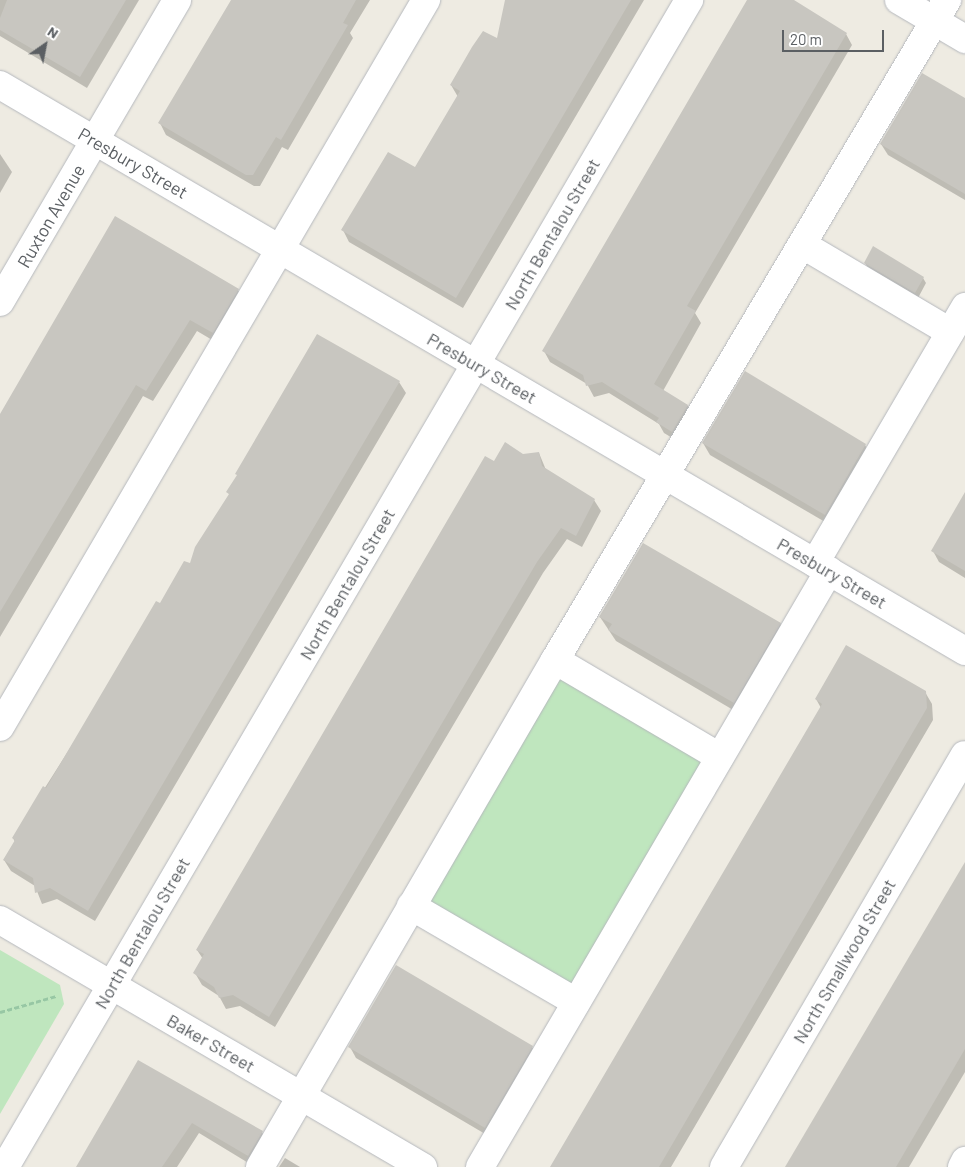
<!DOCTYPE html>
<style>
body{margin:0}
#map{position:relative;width:965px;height:1167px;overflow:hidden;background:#eeebe2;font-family:Barlow,sans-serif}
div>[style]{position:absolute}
.green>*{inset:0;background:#bfe6be}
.shadow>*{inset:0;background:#0003}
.building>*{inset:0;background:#c8c6c0}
.path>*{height:3px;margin-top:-1.5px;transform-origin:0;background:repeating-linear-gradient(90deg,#97c7a4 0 5px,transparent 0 7.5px)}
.roads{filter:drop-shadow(0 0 1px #b5b8bd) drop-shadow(0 0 1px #b5b8bd)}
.minor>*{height:28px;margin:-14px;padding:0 14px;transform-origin:14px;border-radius:14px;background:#fff}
span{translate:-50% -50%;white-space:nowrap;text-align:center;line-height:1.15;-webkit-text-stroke:4px #fff;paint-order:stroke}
.street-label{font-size:18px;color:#5b5f63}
.north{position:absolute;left:20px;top:20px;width:50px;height:50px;-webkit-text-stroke:4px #fff;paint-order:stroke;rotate:33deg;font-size:14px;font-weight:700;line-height:20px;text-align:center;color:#5b5f63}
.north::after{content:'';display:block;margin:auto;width:18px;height:22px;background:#5b5f63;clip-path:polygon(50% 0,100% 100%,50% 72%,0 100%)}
.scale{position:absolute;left:782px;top:30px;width:102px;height:22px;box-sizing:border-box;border:2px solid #5b5f63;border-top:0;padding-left:6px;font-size:15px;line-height:18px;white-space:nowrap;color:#5b5f63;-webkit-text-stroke:4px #fff;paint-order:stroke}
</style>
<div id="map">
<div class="green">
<div style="clip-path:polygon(561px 671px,711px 759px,576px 991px,426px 903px)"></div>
<div style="clip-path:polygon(0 950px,60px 985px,64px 1004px,0 1114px)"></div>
</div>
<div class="shadow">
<div style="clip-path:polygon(0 0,139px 0,87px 88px,0 36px)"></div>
<div style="clip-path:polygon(232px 0,370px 0,350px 33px,353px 38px,288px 150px,282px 147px,260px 186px,254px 186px,166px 135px,160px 123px)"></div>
<div style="clip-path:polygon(514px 0,644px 0,463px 308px,349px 242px,343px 230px,416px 169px,458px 97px,451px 85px,498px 40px)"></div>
<div style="clip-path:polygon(748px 0,790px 0,846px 34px,852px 45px,695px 313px,701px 323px,663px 391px,688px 406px,694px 417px,679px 442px,664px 433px,659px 424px,609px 393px,594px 397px,587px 384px,550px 362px,544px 351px)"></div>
<div style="clip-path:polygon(965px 100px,965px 200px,888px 155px,881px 144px)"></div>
<div style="clip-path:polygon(0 154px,12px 172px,0 193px)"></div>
<div style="clip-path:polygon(865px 263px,923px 278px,926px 283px,918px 298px,868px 268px)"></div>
<div style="clip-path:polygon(238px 290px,244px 301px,219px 344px,197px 331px,153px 401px,143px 396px,0 637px,0 416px)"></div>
<div style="clip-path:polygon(745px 373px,865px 445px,872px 457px,832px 526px,710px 455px,703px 443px)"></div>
<div style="clip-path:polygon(399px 382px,406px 393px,95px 921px,57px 899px,42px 904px,35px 886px,11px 871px,4px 860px,15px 842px,13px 838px,161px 605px,190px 565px,230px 496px,228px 492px)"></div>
<div style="clip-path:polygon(539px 453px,546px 470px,594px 500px,601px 511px,582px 547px,567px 539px,543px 573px,275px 1027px,240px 1006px,226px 1009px,219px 996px,202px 985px,195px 973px,203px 959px,197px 950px,494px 463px)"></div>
<div style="clip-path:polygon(965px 496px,965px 578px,939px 562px,933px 551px)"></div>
<div style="clip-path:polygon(600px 617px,780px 623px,786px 635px,740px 714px,616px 641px)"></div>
<div style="clip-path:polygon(925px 692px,932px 704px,933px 720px,671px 1167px,554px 1167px,821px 708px,816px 699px)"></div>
<div style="clip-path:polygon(965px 864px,965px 1072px,909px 1167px,787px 1167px)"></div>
<div style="clip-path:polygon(350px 1047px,532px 1047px,539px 1058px,492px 1138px,356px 1058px)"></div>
<div style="clip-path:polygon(138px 1062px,262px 1132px,268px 1144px,255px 1167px,199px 1133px,177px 1167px,77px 1167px)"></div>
<div style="clip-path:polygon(285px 1158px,300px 1167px,279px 1167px)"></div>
</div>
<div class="building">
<div style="clip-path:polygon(7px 0,126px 0,80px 77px,0 30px,0 18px)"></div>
<div style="clip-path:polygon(231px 0,356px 0,343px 23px,348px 25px,302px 104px,281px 140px,276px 137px,253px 175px,246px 175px,158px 123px)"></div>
<div style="clip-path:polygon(505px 0,631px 0,456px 298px,341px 230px,388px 152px,415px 167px,460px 91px,450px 85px,472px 47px,483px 31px,497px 38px)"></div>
<div style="clip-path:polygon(747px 0,794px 0,847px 33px,687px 306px,696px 311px,654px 384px,688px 405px,672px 432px,656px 422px,659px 418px,602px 382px,586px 386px,583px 375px,542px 351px)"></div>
<div style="clip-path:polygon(922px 73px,965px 98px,965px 194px,880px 144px)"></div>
<div style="clip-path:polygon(115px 216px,239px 289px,213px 333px,190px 320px,146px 391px,136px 385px,0 612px,0 414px)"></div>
<div style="clip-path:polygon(873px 246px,924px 277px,915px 293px,864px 263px)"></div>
<div style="clip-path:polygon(317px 334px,400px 381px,88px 911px,50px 888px,35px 893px,33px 878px,3px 860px,15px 840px,12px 838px,43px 786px,46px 788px,156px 601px,160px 603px,184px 561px,190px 563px,195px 547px,229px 494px,226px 492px,237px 475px,235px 474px)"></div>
<div style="clip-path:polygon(745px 371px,866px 444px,825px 515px,702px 443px)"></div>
<div style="clip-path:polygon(505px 442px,523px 454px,539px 452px,542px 466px,595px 499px,576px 536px,561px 528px,537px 562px,269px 1017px,233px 995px,219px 998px,214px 987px,193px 973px,204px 954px,196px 950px,485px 456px,494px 461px)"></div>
<div style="clip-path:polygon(965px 492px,965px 571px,931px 551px)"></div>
<div style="clip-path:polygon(643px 543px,781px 623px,734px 703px,608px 630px,612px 624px,599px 617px)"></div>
<div style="clip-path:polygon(846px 645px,926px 691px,927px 708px,659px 1167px,550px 1167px,822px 704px,815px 699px)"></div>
<div style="clip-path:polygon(965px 862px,965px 1049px,896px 1167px,785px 1167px)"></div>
<div style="clip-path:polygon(396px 965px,533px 1046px,485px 1128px,348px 1047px)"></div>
<div style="clip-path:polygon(138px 1060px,263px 1131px,248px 1156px,192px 1123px,162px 1167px,76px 1167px)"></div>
</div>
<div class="path">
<div style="left:0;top:1012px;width:58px;rotate:-15.9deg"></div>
</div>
<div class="roads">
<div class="minor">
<div style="left:899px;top:0;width:77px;rotate:30.6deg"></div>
<div style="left:0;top:85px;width:1119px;rotate:30.39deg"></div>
<div style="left:803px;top:245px;width:171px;rotate:30.6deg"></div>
<div style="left:0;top:302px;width:350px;rotate:-59.6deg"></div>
<div style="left:815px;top:563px;width:297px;rotate:-59.6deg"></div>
<div style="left:555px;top:660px;width:191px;rotate:30.5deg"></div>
<div style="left:0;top:727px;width:843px;rotate:-59.63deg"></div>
<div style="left:411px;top:906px;width:191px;rotate:30.2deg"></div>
<div style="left:0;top:920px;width:490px;rotate:30.3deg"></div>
<div style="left:5px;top:1167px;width:1353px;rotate:-59.62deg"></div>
<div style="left:260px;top:1167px;width:587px;rotate:-59.81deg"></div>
<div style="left:555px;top:660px;width:768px;rotate:-59.29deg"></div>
<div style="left:480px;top:1167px;width:691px;rotate:-59.65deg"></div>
<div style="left:724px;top:1167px;width:477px;rotate:-59.7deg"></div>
<div style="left:962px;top:1167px;width:7px;rotate:-63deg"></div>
</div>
</div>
<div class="street-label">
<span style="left:133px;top:163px;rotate:30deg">Presbury Street</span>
<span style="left:51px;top:216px;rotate:-60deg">Ruxton Avenue</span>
<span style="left:552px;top:234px;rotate:-60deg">North Bentalou Street</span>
<span style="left:482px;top:368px;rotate:30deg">Presbury Street</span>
<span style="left:832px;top:573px;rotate:30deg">Presbury Street</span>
<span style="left:347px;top:584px;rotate:-60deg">North Bentalou Street</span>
<span style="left:142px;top:933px;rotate:-60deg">North Bentalou Street</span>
<span style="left:844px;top:961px;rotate:-60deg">North Smallwood Street</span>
<span style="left:211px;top:1043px;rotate:30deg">Baker Street</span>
</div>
<div class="north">N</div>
<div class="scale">20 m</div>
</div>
